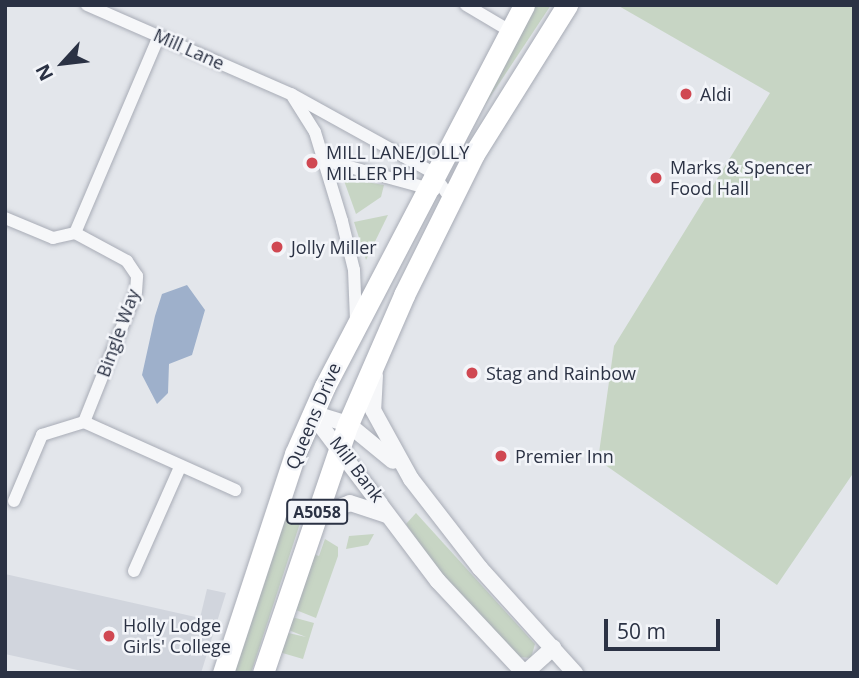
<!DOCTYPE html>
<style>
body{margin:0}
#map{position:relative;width:859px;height:678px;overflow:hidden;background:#e3e6eb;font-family:"Open Sans",sans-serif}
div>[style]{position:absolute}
.built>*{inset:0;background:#d1d5dd}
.green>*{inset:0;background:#c7d5c4}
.water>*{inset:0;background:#9eb0cb}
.roads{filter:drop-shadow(0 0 2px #a8acb6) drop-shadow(0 0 2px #a8acb6)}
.minor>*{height:12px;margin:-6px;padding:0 6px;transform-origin:6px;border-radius:6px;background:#f6f7f9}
.tertiary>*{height:16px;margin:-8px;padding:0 8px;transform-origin:8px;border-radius:8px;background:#f6f7f9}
.trunk>*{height:21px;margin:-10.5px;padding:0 10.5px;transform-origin:10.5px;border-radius:10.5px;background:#fff}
.dots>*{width:19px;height:19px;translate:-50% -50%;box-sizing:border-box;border:4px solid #f3f5f9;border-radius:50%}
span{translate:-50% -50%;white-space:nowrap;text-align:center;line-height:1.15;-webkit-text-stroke:5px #f3f5f9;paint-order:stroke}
.shield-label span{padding:2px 5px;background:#f3f5f9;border:2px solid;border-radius:5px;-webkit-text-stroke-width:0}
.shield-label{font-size:16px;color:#2b3244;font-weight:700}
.street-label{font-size:18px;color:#2b3244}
.poi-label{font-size:18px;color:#2b3244}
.left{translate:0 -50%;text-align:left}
.frame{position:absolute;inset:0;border:7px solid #2b3244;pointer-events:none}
.north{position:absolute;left:28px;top:28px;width:70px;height:70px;-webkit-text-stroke:5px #f3f5f9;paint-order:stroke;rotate:243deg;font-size:19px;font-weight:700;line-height:28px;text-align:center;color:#2b3244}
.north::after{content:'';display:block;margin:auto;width:24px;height:32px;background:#2b3244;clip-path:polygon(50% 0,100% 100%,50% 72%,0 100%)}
.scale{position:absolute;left:604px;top:619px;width:116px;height:32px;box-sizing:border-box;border:4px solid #2b3244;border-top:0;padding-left:9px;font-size:21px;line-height:24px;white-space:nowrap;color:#2b3244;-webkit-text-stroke:5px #f3f5f9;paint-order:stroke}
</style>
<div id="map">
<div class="built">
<div style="clip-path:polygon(5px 574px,200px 618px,207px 589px,226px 593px,201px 673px,91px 673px,5px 654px)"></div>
</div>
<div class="green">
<div style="clip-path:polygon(535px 5px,551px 5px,467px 132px,463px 130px)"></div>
<div style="clip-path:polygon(617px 5px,854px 5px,854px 472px,777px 585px,598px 460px,614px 346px,770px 93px)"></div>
<div style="clip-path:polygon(343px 178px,384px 185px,381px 197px,356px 214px)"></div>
<div style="clip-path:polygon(388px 215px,366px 260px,354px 222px)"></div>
<div style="clip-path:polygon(289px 500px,306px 505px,251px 673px,234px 673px)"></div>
<div style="clip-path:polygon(416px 513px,535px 644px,531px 658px,519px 657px,434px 565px,406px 524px)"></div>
<div style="clip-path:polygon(374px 534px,368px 545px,346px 549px,349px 536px)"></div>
<div style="clip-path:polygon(325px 539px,338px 547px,338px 556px,316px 618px,291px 608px,310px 553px,319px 556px)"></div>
<div style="clip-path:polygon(292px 617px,314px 623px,303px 659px,279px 652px,284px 632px,306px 637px,286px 629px)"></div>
</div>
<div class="water">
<div style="clip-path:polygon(187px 285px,205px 310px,192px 355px,169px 364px,168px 393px,157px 404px,142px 375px,155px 316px,162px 294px)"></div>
</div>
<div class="roads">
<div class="minor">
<div style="left:87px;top:5px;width:223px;rotate:23.6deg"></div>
<div style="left:291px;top:94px;width:161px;rotate:29deg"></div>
<div style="left:432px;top:172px;width:32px;rotate:55deg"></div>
<div style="left:466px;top:5px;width:51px;rotate:30.6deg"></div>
<div style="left:293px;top:97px;width:41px;rotate:57.8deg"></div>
<div style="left:315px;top:132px;width:93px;rotate:73.1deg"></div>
<div style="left:342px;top:221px;width:50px;rotate:76.2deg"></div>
<div style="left:354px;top:270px;width:49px;rotate:87.7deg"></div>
<div style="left:324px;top:160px;width:114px;rotate:15.3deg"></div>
<div style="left:5px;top:218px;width:52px;rotate:22.6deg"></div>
<div style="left:53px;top:238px;width:23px;rotate:-13deg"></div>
<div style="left:84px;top:422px;width:166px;rotate:24.2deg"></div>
<div style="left:14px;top:501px;width:72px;rotate:-67deg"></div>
<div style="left:42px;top:435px;width:44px;rotate:-17.2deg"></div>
<div style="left:84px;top:422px;width:140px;rotate:-68.2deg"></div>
<div style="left:136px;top:292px;width:16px;rotate:-86deg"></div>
<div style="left:137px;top:276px;width:18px;rotate:-124deg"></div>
<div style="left:127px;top:261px;width:59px;rotate:-151.7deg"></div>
<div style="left:75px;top:233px;width:214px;rotate:-66.9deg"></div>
<div style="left:134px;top:571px;width:114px;rotate:-66.1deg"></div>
</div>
<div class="tertiary">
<div style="left:375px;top:375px;width:35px;rotate:93deg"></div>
<div style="left:373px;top:410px;width:79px;rotate:61.2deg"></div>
<div style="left:411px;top:479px;width:113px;rotate:52.2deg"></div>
<div style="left:480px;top:568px;width:142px;rotate:47.9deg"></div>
<div style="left:312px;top:414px;width:209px;rotate:53deg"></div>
<div style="left:438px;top:581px;width:126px;rotate:46.9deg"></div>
<div style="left:315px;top:414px;width:34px;rotate:17deg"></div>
<div style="left:348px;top:424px;width:58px;rotate:39.4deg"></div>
<div style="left:315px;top:516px;width:37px;rotate:-20deg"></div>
<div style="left:350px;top:503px;width:39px;rotate:18deg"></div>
<div style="left:525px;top:673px;width:38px;rotate:-42deg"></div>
</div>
<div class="trunk">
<div style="left:223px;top:673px;width:231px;rotate:-71.8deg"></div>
<div style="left:295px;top:454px;width:74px;rotate:-66.2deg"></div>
<div style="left:325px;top:386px;width:430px;rotate:-62.4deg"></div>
<div style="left:263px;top:673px;width:263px;rotate:-71.2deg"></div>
<div style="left:348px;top:424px;width:141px;rotate:-66.5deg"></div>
<div style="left:404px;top:295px;width:157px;rotate:-63.6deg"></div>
<div style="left:474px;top:154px;width:176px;rotate:-58deg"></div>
</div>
</div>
<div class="dots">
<div style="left:686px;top:94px;background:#d04852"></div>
<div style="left:312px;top:163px;background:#d04852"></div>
<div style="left:656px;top:178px;background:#d04852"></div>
<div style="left:277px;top:247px;background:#d04852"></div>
<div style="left:472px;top:373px;background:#d04852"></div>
<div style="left:501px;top:456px;background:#d04852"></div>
<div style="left:109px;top:636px;background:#d04852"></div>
</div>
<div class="shield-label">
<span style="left:317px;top:512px">A5058</span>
</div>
<div class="street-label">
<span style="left:189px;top:49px;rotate:24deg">Mill Lane</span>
<span style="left:118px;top:333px;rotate:-70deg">Bingle Way</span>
<span style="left:313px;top:416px;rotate:-67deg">Queens Drive</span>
<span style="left:357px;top:469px;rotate:53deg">Mill Bank</span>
</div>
<div class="poi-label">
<span class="left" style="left:700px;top:94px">Aldi</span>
<span class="left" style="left:326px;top:163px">MILL LANE/JOLLY<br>MILLER PH</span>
<span class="left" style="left:670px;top:178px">Marks &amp; Spencer<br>Food Hall</span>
<span class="left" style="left:291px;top:247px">Jolly Miller</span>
<span class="left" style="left:486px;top:373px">Stag and Rainbow</span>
<span class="left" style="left:515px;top:456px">Premier Inn</span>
<span class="left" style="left:123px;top:636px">Holly Lodge<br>Girls' College</span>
</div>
<div class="frame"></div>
<div class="north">N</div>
<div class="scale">50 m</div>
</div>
